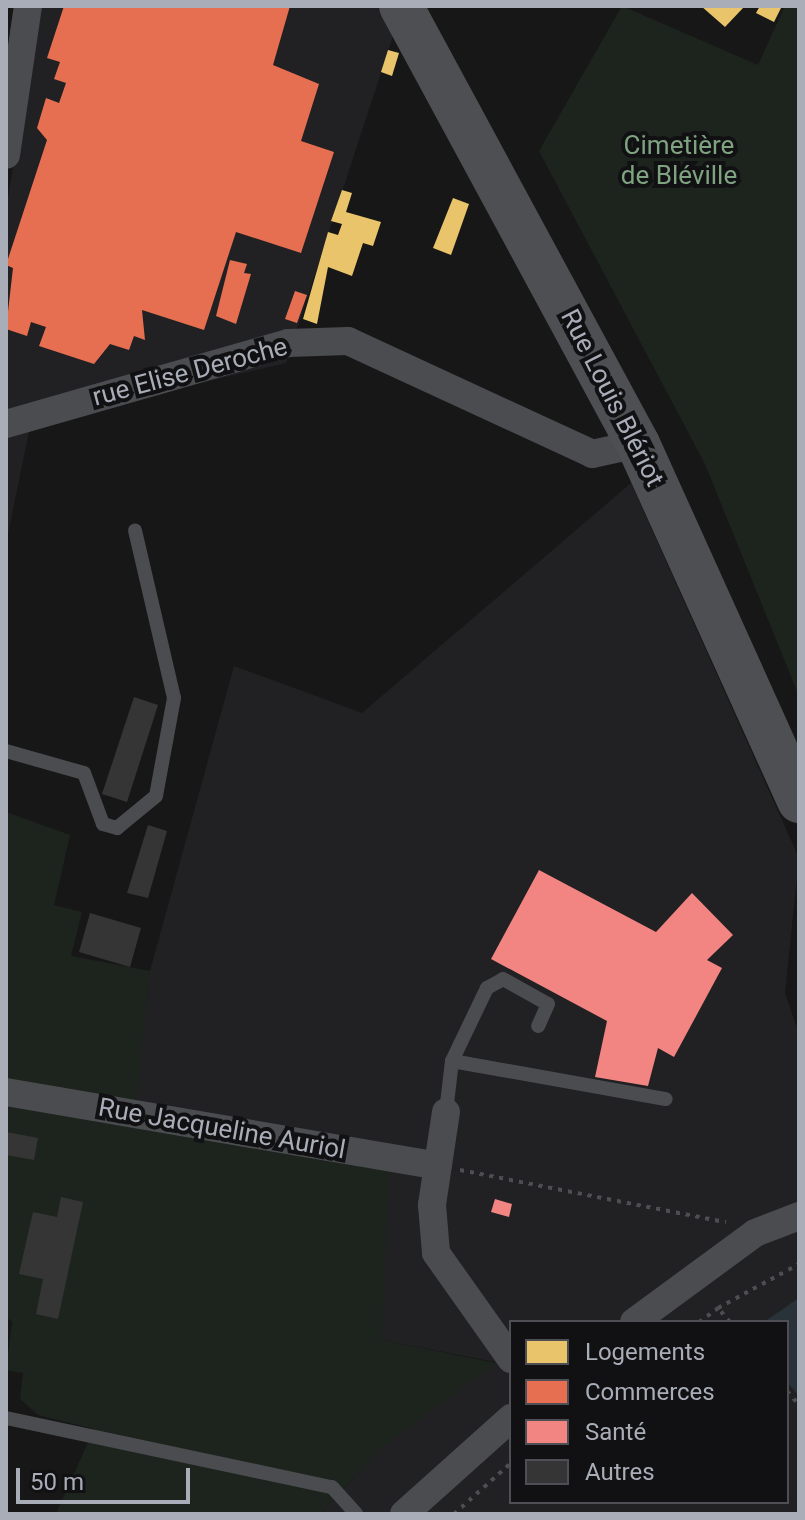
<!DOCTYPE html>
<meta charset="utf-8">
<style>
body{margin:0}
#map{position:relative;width:805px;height:1520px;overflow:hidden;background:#171717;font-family:Roboto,sans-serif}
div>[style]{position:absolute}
.built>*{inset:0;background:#212123}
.green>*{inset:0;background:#1d241e}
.water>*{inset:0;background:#2a3239}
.homes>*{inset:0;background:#e9c46a}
.shops>*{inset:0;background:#e76f51}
.health>*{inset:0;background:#f28482}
.building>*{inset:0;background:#353536}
.path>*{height:4px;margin-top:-2px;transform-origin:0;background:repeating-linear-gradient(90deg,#4d4e52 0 4px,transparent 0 10px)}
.lane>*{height:14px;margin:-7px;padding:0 7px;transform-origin:7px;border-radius:7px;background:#4b4c50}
.street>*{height:28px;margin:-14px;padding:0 14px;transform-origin:14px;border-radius:14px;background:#4b4c50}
.primary>*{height:44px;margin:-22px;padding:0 22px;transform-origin:22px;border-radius:22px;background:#4d4f52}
span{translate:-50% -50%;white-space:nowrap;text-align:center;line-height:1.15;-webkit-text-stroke:8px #111113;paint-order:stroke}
.park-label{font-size:26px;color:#7fa381}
.street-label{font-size:26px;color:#a8adb8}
.frame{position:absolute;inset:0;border:8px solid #a8adb8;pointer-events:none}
.legend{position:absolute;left:509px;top:1320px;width:280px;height:184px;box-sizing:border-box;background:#111113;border:2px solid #4d4f55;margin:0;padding:10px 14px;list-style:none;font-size:24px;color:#a8adb8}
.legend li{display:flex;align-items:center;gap:16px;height:40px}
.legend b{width:40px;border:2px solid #4d4f55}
.scale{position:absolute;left:16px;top:1468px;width:174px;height:36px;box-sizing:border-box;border:4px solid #a8adb8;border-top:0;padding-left:10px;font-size:24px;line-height:28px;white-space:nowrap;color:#a8adb8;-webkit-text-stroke:6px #111113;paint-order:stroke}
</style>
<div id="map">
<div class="built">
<div style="clip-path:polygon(39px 6px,382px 6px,395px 30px,286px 363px,31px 422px,8px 534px,6px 210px)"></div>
<div style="clip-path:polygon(evenodd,631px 483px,799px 858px,785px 993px,799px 1034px,799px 1514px,320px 1514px,381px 1448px,495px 1362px,382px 1340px,135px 1102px,150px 971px,234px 666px,362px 713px,631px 483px,511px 1322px,787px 1322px,787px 1502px,511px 1502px,511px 1322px)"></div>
</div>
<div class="green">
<div style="clip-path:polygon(622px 6px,758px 65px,785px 6px,799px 6px,799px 696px,705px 464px,539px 151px)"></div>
<div style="clip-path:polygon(6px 812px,70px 835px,54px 905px,82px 912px,71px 956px,150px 971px,136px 1102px,389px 1168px,382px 1340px,496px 1363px,381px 1448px,320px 1514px,56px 1514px,94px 1429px,38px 1415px,20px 1399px,23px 1373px,6px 1370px,12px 1322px,6px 1317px)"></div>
</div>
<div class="water">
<div style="clip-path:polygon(799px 1298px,799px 1396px,787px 1382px,787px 1322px,764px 1322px)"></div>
</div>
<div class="homes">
<div style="clip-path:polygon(701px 6px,741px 6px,743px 8px,725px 27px)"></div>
<div style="clip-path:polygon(760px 6px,782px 6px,774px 22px,756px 13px)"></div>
<div style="clip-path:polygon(388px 50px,399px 53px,392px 76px,381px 72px)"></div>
<div style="clip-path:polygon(342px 190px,352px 193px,346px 212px,381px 222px,373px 246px,363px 243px,352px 276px,328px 267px,317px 324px,303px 319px,328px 232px,338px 235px,342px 224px,331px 221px)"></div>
<div style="clip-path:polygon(453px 198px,469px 204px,451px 255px,433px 248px)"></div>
</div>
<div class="shops">
<div style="clip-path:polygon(64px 6px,290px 6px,273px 65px,319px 84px,301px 141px,334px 152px,301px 253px,236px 232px,204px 330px,142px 310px,145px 340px,134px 336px,129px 350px,110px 344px,94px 364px,39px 346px,46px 327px,31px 322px,27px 336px,6px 329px,13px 268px,6px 265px,47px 140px,37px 128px,46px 98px,59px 103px,66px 83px,54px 79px,60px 62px,47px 58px)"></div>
<div style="clip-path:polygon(230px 260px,247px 264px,244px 273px,251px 274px,236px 324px,216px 316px)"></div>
<div style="clip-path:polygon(295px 291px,307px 295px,297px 323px,285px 319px)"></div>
</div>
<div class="health">
<div style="clip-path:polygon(539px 870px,656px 932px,692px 893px,733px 935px,707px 960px,722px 968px,674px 1057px,658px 1048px,648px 1086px,595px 1077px,607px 1021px,491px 959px)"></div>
<div style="clip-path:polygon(495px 1199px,512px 1204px,509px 1217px,491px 1212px)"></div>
</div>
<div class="building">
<div style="clip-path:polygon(134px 697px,158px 705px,127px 802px,102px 794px)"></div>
<div style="clip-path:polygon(148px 825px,167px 831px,148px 898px,127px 893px)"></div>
<div style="clip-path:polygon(90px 913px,141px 928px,130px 967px,79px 952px)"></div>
<div style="clip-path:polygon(6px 1132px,38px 1138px,34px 1160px,6px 1155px)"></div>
<div style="clip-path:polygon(61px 1197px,83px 1202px,58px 1319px,36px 1314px,43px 1279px,19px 1274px,33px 1212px,57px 1217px)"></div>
</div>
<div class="path">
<div style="left:460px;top:1170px;width:271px;rotate:11.1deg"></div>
<div style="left:699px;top:1322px;width:24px;rotate:-36deg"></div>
<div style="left:730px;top:1322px;width:18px;rotate:-131deg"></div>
<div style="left:718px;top:1308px;width:92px;rotate:-28.5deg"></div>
<div style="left:787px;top:1391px;width:18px;rotate:49deg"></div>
<div style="left:454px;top:1514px;width:76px;rotate:-41.8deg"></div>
</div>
<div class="lane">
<div style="left:6px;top:751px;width:81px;rotate:15.8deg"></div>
<div style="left:84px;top:773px;width:54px;rotate:69.6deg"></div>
<div style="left:103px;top:824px;width:15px;rotate:16deg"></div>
<div style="left:117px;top:828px;width:50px;rotate:-39.4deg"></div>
<div style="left:156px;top:796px;width:100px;rotate:-79.6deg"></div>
<div style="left:174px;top:698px;width:172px;rotate:-103.1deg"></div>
<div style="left:452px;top:1061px;width:217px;rotate:10.1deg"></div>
<div style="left:446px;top:1112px;width:51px;rotate:-83.3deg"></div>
<div style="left:452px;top:1061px;width:81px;rotate:-64.4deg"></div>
<div style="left:487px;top:988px;width:18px;rotate:-29deg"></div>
<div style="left:503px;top:979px;width:51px;rotate:29.1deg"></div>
<div style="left:548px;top:1004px;width:24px;rotate:114deg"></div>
<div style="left:6px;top:1418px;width:333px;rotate:12deg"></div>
<div style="left:332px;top:1487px;width:36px;rotate:48deg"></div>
</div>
<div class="street">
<div style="left:6px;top:155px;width:151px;rotate:-81.6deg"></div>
<div style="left:6px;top:424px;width:293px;rotate:-16deg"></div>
<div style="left:288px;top:343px;width:60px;rotate:-1.9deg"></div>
<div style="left:348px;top:341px;width:269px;rotate:24.8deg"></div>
<div style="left:592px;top:454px;width:47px;rotate:-12.3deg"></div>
<div style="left:6px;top:1092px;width:438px;rotate:9.7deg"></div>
<div style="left:446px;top:1112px;width:94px;rotate:98.6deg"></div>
<div style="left:432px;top:1205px;width:48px;rotate:85.2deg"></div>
<div style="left:436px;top:1253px;width:130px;rotate:54.7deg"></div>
<div style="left:634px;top:1322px;width:150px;rotate:-36.3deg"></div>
<div style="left:755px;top:1233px;width:47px;rotate:-21.1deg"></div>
<div style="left:404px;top:1514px;width:144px;rotate:-41.9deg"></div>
</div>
<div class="primary">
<div style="left:401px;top:6px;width:498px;rotate:61.6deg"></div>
<div style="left:638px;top:444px;width:392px;rotate:65.7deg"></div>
</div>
<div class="park-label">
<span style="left:679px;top:161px">Cimetière<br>de Bléville</span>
</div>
<div class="street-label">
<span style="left:190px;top:372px;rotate:-15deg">rue Elise Deroche</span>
<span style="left:612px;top:398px;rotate:63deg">Rue Louis Blériot</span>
<span style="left:222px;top:1129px;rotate:10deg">Rue Jacqueline Auriol</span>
</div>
<div class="frame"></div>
<ul class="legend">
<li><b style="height:22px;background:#e9c46a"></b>Logements</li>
<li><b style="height:22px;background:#e76f51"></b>Commerces</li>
<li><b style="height:22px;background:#f28482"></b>Santé</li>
<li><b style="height:22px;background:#353536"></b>Autres</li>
</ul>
<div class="scale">50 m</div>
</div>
